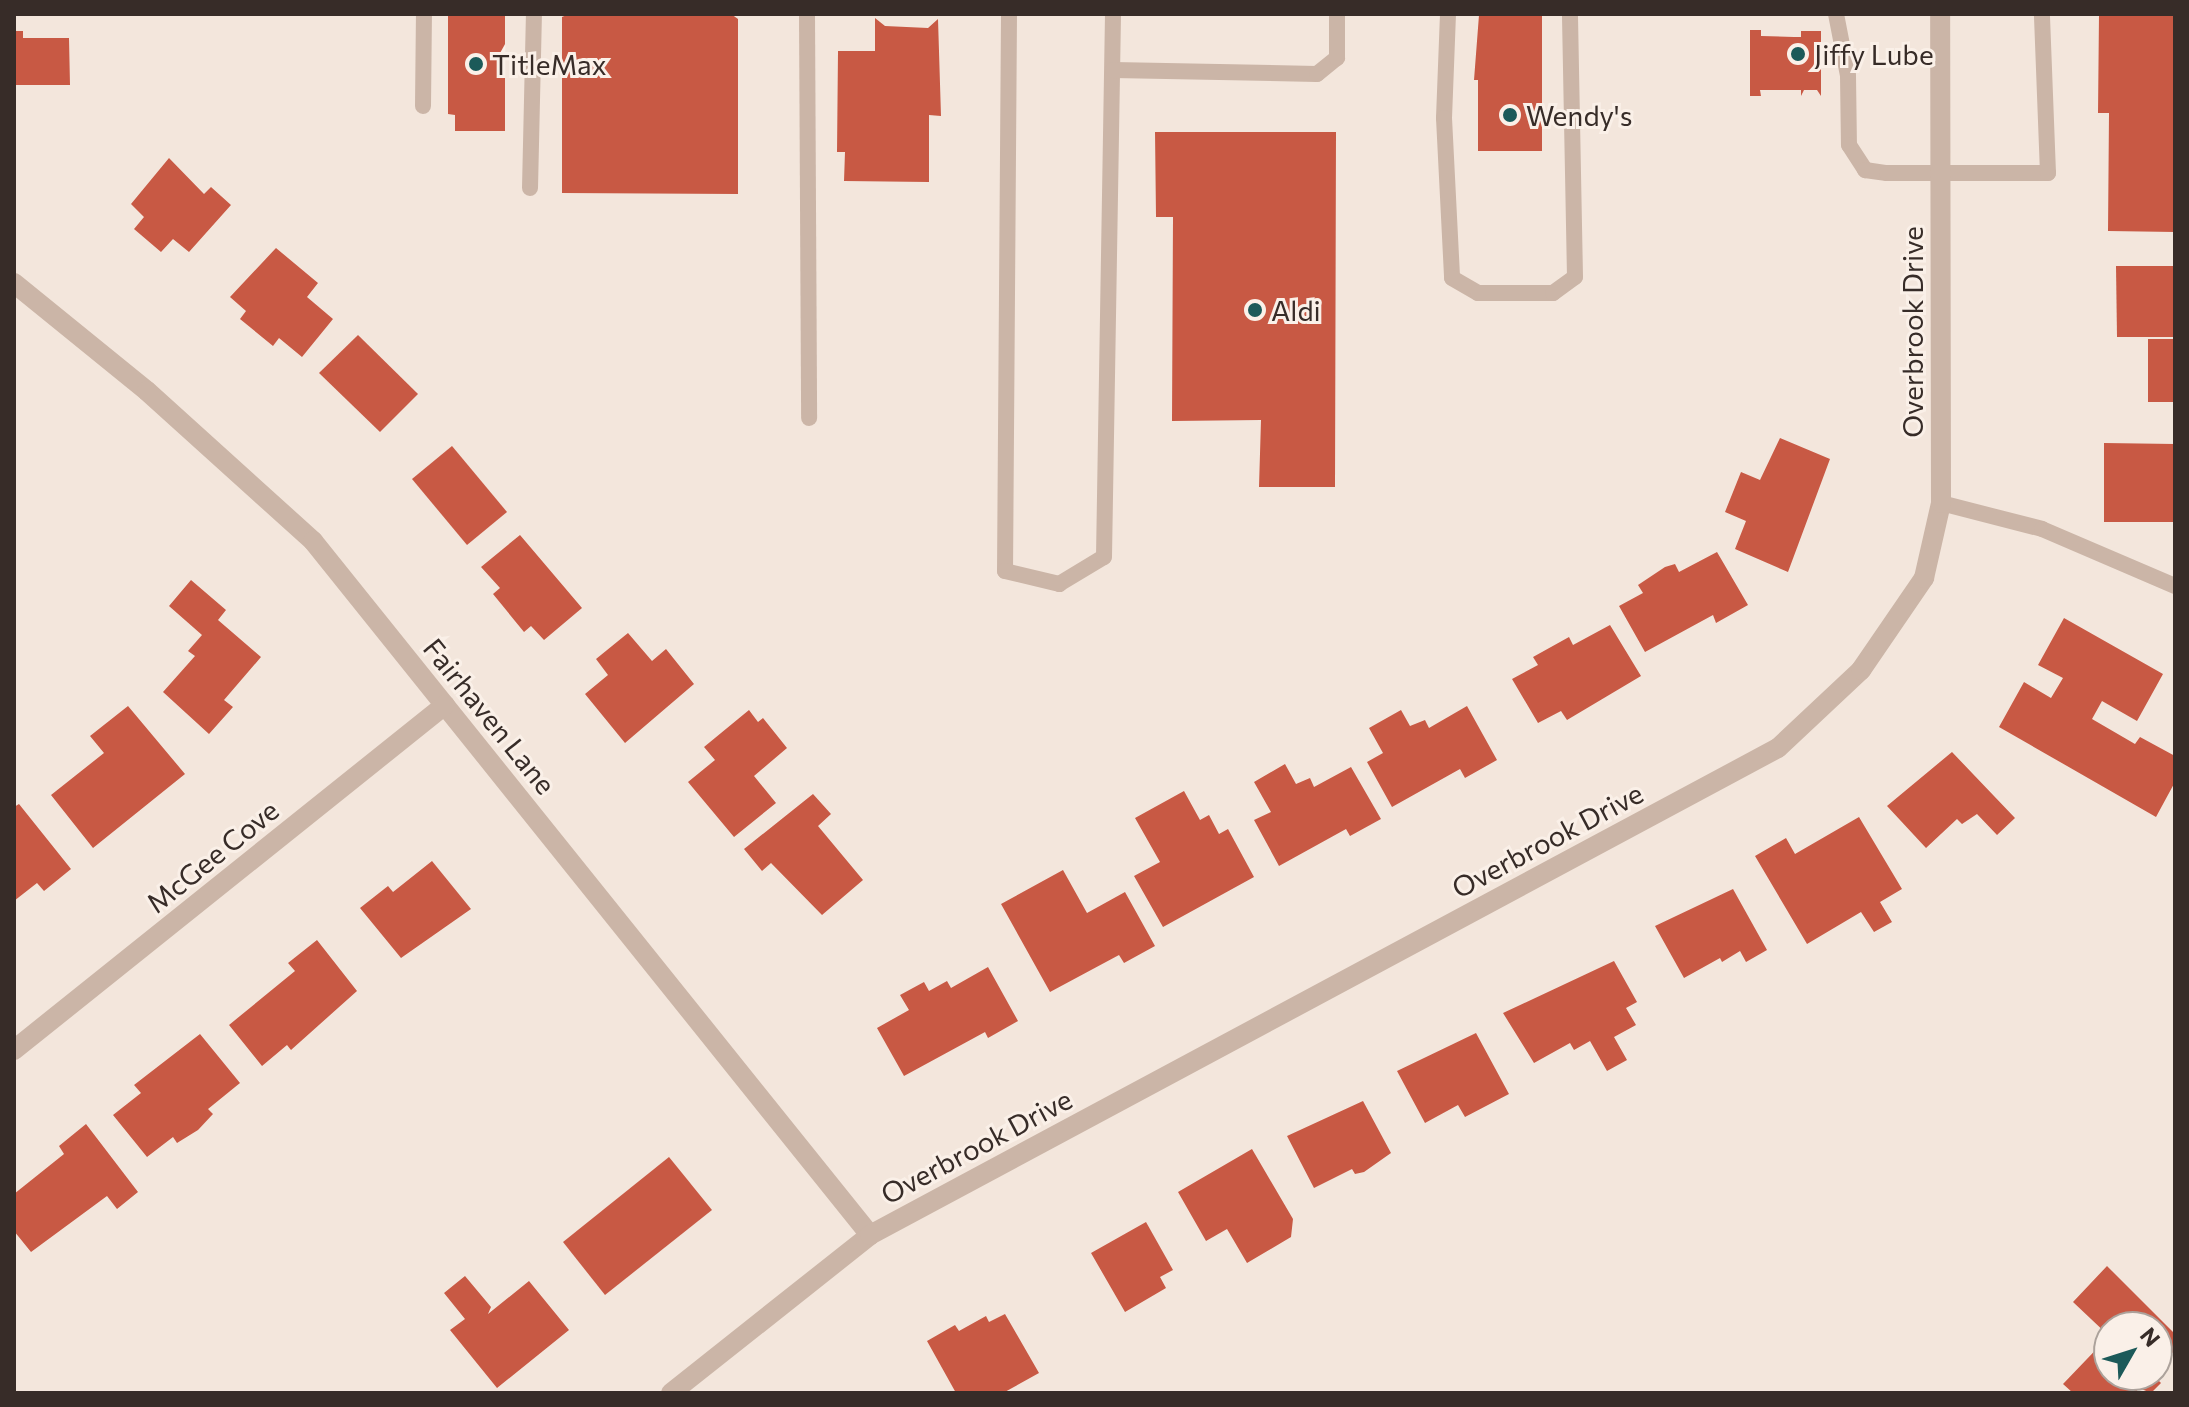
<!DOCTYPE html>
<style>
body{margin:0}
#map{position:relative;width:2189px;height:1407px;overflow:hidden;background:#f3e6dc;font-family:Commissioner,sans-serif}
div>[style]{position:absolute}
.building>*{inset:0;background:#c85944}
.lane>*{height:16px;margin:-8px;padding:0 8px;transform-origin:8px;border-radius:8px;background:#cbb5a7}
.street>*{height:20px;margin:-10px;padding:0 10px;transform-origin:10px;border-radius:10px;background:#cbb5a7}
.dots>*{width:22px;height:22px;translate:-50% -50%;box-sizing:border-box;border:4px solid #faf0e8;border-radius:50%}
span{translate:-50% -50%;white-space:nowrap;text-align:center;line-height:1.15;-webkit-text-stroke:6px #faf0e8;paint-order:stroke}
.poi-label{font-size:28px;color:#372c28}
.left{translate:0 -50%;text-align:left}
.street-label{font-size:28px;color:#372c28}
.frame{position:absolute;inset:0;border:16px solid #372c28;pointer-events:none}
.north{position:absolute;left:2093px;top:1311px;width:80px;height:80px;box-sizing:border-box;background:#faf0e8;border:2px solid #aca29b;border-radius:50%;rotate:51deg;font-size:22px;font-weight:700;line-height:32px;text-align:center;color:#372c28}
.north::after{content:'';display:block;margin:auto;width:28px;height:36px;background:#1c5a59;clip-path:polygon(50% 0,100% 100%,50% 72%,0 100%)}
</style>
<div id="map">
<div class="building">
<div style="clip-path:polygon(448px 14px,505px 14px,505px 131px,455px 131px,455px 115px,448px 114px)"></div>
<div style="clip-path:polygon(569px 14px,731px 14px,738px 19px,738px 194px,562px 193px,562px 17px)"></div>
<div style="clip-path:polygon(2099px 14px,2175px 14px,2175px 232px,2108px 231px,2109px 113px,2098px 113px)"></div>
<div style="clip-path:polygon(1479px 15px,1542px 16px,1542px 151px,1478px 151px,1478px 80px,1474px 80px)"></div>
<div style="clip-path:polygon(875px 18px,885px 26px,928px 28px,938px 19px,941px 116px,929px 115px,929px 182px,844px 181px,845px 152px,837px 152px,838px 51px,875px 51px)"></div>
<div style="clip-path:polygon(1750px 30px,1761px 30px,1761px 36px,1794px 37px,1801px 37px,1801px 31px,1821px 31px,1821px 96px,1817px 90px,1804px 90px,1801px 96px,1801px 90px,1760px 90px,1761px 96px,1750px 96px)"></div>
<div style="clip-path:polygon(14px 31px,23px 31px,23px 38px,69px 38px,70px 85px,14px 85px)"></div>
<div style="clip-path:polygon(1155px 132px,1336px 132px,1335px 487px,1259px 487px,1261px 420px,1172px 421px,1173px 217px,1156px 217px)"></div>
<div style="clip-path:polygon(169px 158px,204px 194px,211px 187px,231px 205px,189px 252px,173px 239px,161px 252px,134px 229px,144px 217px,131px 204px)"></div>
<div style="clip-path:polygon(276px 248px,318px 283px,307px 297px,333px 319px,302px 357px,279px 338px,273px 346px,240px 319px,246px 311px,230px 297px)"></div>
<div style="clip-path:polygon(2116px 266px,2175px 266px,2175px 337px,2117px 337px)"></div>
<div style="clip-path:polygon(358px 335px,418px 394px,380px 432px,319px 373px)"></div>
<div style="clip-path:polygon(2148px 339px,2175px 339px,2175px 402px,2148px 402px)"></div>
<div style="clip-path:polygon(1780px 438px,1830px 459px,1788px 572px,1735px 549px,1746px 521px,1725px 512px,1741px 472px,1760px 480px)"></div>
<div style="clip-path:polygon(2104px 443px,2175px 444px,2175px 522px,2104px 522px)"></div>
<div style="clip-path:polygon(452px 446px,507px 512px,467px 545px,412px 479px)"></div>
<div style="clip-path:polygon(520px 535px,582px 608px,544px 640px,531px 626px,524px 632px,493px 594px,500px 588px,481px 567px)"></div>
<div style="clip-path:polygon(1717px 552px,1748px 605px,1716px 623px,1713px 615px,1645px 652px,1619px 606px,1643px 593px,1638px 585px,1665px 567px,1675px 564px,1679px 572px)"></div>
<div style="clip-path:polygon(191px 580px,226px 610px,218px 620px,261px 657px,224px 700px,233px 707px,209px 734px,163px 692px,195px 656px,188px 651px,202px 635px,169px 606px)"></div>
<div style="clip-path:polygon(2064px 618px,2163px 674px,2137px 721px,2102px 701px,2092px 719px,2135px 744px,2140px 737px,2175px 756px,2175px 782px,2156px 817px,1999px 727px,2024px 682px,2051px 698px,2063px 678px,2038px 665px)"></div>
<div style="clip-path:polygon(1610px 625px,1641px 676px,1567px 720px,1561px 711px,1538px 723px,1512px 679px,1538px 665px,1533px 657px,1569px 637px,1573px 645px)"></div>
<div style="clip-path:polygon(628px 633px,652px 661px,666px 649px,694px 684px,625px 743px,585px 694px,608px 675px,596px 659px)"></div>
<div style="clip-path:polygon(128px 706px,185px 774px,93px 848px,51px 795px,104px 753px,90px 736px)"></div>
<div style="clip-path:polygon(1467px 706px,1497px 760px,1465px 778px,1460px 769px,1392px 807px,1367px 762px,1383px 753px,1369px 728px,1401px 710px,1410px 726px,1425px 720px,1429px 728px)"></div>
<div style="clip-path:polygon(749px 710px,758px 722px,763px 718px,787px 748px,754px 776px,776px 803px,734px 837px,688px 782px,715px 760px,704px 747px)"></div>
<div style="clip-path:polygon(1952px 752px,2015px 818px,1997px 835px,1977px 814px,1962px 824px,1957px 819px,1926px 848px,1887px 806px)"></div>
<div style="clip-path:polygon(1285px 764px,1296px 784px,1310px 778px,1314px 787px,1351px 767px,1381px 819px,1350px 836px,1346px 829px,1279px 866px,1254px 820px,1271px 812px,1254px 782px)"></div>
<div style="clip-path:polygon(1184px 791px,1200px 820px,1209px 815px,1219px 834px,1228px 829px,1254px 877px,1163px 927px,1134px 876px,1160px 862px,1135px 818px)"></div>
<div style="clip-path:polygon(813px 794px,831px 814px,818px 826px,863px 880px,822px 915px,771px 863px,762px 871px,744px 849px)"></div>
<div style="clip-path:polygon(19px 804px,71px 869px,44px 891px,37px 883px,14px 901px,14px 807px)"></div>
<div style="clip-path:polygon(1859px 817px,1902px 889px,1880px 902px,1892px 922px,1874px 932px,1861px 912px,1807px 944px,1755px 856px,1786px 838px,1795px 854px)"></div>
<div style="clip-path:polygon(432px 861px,471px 909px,401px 958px,360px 908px,388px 886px,393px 892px)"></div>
<div style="clip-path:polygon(1063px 870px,1087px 913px,1125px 892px,1155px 946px,1124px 963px,1119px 955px,1050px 992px,1001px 904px)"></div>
<div style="clip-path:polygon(1733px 889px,1767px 950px,1746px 962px,1740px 951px,1722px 962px,1720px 958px,1684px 978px,1655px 926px)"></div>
<div style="clip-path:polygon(317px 940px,357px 991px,291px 1050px,287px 1045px,262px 1066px,229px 1025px,295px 971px,288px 963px)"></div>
<div style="clip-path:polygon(1614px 961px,1637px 1002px,1626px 1008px,1636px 1025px,1614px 1037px,1627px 1060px,1607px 1071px,1590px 1041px,1574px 1050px,1570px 1043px,1534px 1063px,1503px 1013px)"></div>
<div style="clip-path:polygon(988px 967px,1018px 1021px,988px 1038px,985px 1032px,904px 1076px,877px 1028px,909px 1010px,900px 995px,924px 982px,929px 991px,947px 981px,951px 988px)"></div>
<div style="clip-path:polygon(1476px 1033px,1509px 1094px,1465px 1117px,1458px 1105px,1425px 1123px,1397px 1071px)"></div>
<div style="clip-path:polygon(200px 1034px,240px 1083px,208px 1109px,213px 1114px,198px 1130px,177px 1143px,173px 1137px,147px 1157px,113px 1115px,141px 1093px,134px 1085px)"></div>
<div style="clip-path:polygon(1363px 1101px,1391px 1153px,1364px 1172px,1355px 1174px,1352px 1169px,1314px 1188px,1287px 1136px)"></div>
<div style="clip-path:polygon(86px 1124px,138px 1192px,117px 1209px,107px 1196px,31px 1252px,14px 1231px,14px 1194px,64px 1154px,59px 1146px)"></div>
<div style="clip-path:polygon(1252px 1149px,1293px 1219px,1291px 1237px,1247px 1263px,1227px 1229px,1206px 1241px,1178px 1192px)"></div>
<div style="clip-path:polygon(669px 1157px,712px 1210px,605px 1295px,563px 1242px)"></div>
<div style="clip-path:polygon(1146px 1222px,1173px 1270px,1160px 1277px,1166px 1288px,1125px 1312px,1091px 1253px)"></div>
<div style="clip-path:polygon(2107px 1266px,2175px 1334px,2175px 1350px,2157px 1369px,2157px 1327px,2109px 1327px,2109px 1375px,2153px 1375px,2161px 1383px,2151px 1393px,2139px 1388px,2135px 1393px,2073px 1393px,2063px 1384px,2109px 1336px,2073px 1302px)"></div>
<div style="clip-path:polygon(465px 1276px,491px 1307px,488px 1314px,529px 1281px,569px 1330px,497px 1388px,450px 1330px,465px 1319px,444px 1293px)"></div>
<div style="clip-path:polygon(1005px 1314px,1039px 1373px,1003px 1393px,956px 1393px,927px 1341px,955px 1325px,959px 1331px,986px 1316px,989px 1322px)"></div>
</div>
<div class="lane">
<div style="left:807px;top:14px;width:404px;rotate:89.7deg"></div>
<div style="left:1009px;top:14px;width:557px;rotate:90.41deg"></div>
<div style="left:1005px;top:571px;width:56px;rotate:13.5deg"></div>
<div style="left:1059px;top:584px;width:52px;rotate:-31deg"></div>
<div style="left:1104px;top:557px;width:543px;rotate:-89.05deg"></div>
<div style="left:1448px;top:14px;width:104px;rotate:92.2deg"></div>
<div style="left:1444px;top:118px;width:160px;rotate:87.1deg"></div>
<div style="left:1452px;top:278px;width:30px;rotate:30deg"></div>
<div style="left:1478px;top:293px;width:75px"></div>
<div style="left:1553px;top:293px;width:27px;rotate:-36deg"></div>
<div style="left:1575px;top:277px;width:263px;rotate:-91.1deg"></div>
<div style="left:1836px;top:14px;width:63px;rotate:79deg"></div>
<div style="left:1848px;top:76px;width:69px;rotate:89.2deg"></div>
<div style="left:1849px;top:145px;width:30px;rotate:57deg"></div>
<div style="left:1865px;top:170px;width:22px;rotate:8deg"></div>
<div style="left:1887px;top:173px;width:161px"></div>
<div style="left:2048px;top:173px;width:159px;rotate:-92.2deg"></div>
<div style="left:1113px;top:70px;width:204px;rotate:1.1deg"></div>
<div style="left:1317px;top:74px;width:26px;rotate:-39deg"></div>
<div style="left:1337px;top:58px;width:44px;rotate:-90deg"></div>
<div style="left:423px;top:106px;width:92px;rotate:-89.4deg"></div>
<div style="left:530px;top:188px;width:174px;rotate:-88.7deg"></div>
<div style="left:1941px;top:503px;width:104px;rotate:14.4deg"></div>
<div style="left:2042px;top:529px;width:145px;rotate:23.2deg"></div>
</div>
<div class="street">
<div style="left:14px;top:283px;width:171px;rotate:39.1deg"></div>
<div style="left:147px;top:391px;width:224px;rotate:42.1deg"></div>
<div style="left:313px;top:541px;width:890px;rotate:51.25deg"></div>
<div style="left:14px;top:1050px;width:552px;rotate:-38.68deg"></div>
<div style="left:671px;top:1393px;width:254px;rotate:-38.4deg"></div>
<div style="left:870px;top:1235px;width:1030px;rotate:-28.21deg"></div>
<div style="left:1778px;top:748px;width:114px;rotate:-43.2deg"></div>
<div style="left:1861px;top:670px;width:112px;rotate:-55.6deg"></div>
<div style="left:1924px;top:578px;width:77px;rotate:-77.2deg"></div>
<div style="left:1941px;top:503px;width:489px;rotate:-90.1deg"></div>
</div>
<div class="dots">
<div style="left:1798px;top:54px;background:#1c5a59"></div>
<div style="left:476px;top:64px;background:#1c5a59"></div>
<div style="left:1510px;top:115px;background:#1c5a59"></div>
<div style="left:1255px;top:310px;background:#1c5a59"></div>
</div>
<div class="poi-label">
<span class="left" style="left:1814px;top:54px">Jiffy Lube</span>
<span class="left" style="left:492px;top:64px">TitleMax</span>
<span class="left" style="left:1526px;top:115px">Wendy's</span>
<span class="left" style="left:1271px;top:310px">Aldi</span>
</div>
<div class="street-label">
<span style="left:1912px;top:332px;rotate:-90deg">Overbrook Drive</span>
<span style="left:490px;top:716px;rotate:51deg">Fairhaven Lane</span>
<span style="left:1547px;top:840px;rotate:-28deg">Overbrook Drive</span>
<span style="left:212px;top:856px;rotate:-39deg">McGee Cove</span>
<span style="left:976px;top:1146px;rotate:-28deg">Overbrook Drive</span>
</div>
<div class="frame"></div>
<div class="north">N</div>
</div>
